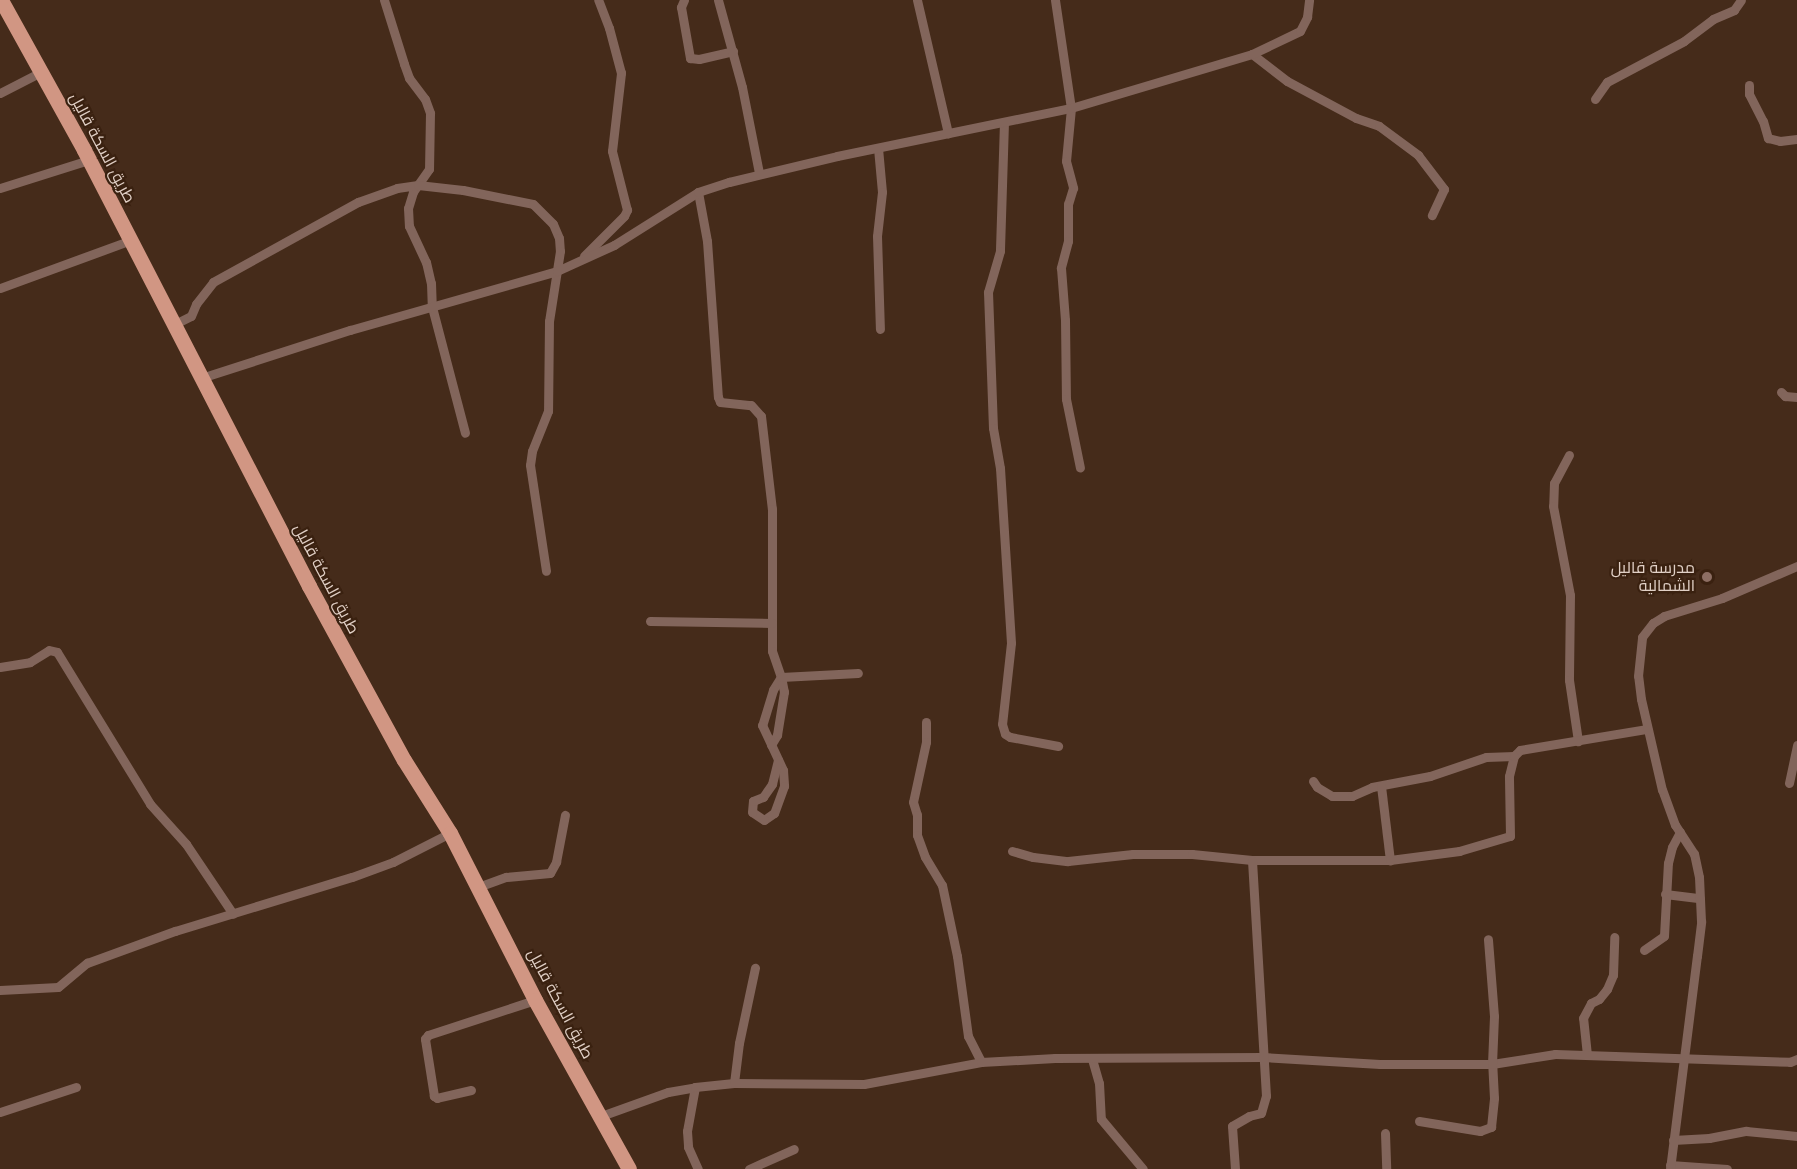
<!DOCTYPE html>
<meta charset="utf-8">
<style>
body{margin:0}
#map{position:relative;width:1797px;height:1169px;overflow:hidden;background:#452b1a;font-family:"Nunito Sans",Cairo,sans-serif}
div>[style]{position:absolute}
.street>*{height:9px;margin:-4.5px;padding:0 4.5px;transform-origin:4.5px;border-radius:4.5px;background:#82655b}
.primary>*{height:15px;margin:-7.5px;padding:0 7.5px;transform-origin:7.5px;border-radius:7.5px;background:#d19683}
.dots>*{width:16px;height:16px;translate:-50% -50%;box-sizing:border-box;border:3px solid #3a2110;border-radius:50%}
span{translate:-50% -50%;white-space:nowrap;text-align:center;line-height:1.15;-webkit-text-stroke:4.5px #3a2110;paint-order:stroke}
.street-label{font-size:16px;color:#e1d0c6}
.poi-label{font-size:16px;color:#e1d0c6}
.right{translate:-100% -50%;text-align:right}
</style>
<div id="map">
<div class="street">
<div style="left:384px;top:0;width:67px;rotate:72.6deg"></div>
<div style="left:404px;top:64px;width:15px;rotate:70deg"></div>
<div style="left:409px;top:78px;width:26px;rotate:53deg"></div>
<div style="left:425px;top:99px;width:15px;rotate:70deg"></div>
<div style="left:430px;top:113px;width:56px;rotate:91deg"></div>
<div style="left:429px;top:169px;width:28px;rotate:125deg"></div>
<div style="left:413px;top:192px;width:17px;rotate:107deg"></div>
<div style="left:408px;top:208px;width:18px;rotate:87deg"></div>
<div style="left:409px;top:226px;width:40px;rotate:65deg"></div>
<div style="left:426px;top:262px;width:22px;rotate:77deg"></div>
<div style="left:431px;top:283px;width:24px;rotate:88deg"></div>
<div style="left:432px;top:307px;width:130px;rotate:75.3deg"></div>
<div style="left:684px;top:0;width:8px;rotate:113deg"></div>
<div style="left:681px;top:7px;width:52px;rotate:80deg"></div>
<div style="left:690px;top:58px;width:9px;rotate:6deg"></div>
<div style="left:699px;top:59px;width:35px;rotate:-13deg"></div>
<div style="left:718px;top:0;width:90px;rotate:74.6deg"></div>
<div style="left:742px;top:87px;width:88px;rotate:78.8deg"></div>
<div style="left:917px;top:0;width:137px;rotate:76.9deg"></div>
<div style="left:1055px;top:0;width:109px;rotate:81.6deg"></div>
<div style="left:1071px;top:108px;width:53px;rotate:95.4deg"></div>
<div style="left:1066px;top:161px;width:28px;rotate:75deg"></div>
<div style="left:1073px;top:188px;width:17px;rotate:107deg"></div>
<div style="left:1068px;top:204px;width:37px;rotate:90deg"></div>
<div style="left:1068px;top:241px;width:28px;rotate:105deg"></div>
<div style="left:1061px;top:268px;width:52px;rotate:85.6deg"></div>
<div style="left:1065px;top:320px;width:79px;rotate:89.3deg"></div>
<div style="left:1066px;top:399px;width:70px;rotate:78.5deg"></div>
<div style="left:1252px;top:54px;width:44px;rotate:37.6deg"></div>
<div style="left:1287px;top:81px;width:78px;rotate:28.2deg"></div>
<div style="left:1356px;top:118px;width:24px;rotate:19deg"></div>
<div style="left:1379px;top:126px;width:49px;rotate:36.6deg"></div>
<div style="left:1418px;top:155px;width:43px;rotate:52.6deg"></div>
<div style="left:1444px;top:189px;width:29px;rotate:115deg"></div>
<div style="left:1749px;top:85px;width:9px;rotate:90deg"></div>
<div style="left:1749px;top:94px;width:30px;rotate:63deg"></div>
<div style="left:1763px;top:121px;width:18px;rotate:74deg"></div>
<div style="left:1768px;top:138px;width:12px;rotate:14deg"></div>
<div style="left:1780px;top:141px;width:17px;rotate:-7deg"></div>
<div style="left:0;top:93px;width:46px;rotate:-27.1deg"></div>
<div style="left:1595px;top:99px;width:21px;rotate:-55deg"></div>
<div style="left:1607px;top:82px;width:87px;rotate:-28deg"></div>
<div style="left:1684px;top:41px;width:36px;rotate:-37deg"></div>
<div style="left:1713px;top:19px;width:23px;rotate:-23deg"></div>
<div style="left:1734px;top:10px;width:12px;rotate:-55deg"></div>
<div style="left:1004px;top:122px;width:129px;rotate:91.8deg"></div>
<div style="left:1000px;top:251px;width:43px;rotate:106.3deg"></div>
<div style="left:988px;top:292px;width:136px;rotate:87.9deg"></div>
<div style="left:993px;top:428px;width:41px;rotate:80.1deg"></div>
<div style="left:1000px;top:468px;width:175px;rotate:86.4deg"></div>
<div style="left:1011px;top:643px;width:81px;rotate:96.3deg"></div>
<div style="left:1002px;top:724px;width:10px;rotate:73deg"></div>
<div style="left:1005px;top:734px;width:6px;rotate:31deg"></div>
<div style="left:1010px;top:737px;width:49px;rotate:10.6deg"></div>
<div style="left:878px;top:148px;width:44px;rotate:84.8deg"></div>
<div style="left:882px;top:192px;width:44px;rotate:96.5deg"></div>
<div style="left:877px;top:236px;width:93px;rotate:88.2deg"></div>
<div style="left:0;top:188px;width:93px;rotate:-17.5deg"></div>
<div style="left:698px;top:192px;width:50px;rotate:79.6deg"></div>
<div style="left:707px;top:241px;width:156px;rotate:86deg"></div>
<div style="left:718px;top:397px;width:5px;rotate:68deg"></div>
<div style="left:720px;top:402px;width:31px;rotate:6deg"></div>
<div style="left:751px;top:405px;width:15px;rotate:48deg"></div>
<div style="left:761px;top:416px;width:94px;rotate:83.3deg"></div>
<div style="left:772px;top:509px;width:142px;rotate:90deg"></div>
<div style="left:772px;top:651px;width:28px;rotate:71deg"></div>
<div style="left:781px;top:677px;width:15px;rotate:122deg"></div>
<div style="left:773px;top:690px;width:37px;rotate:107deg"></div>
<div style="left:762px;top:725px;width:50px;rotate:65deg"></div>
<div style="left:783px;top:770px;width:16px;rotate:86deg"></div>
<div style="left:784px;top:786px;width:29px;rotate:110deg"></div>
<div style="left:774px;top:813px;width:12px;rotate:145deg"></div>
<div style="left:764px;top:820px;width:14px;rotate:-146deg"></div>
<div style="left:752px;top:812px;width:11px;rotate:-85deg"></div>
<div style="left:753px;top:801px;width:11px;rotate:-22deg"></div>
<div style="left:763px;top:797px;width:16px;rotate:-55deg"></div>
<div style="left:772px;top:784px;width:25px;rotate:-76deg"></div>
<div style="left:584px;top:256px;width:57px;rotate:-45deg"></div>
<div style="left:624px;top:216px;width:7px;rotate:-63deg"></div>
<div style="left:627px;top:210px;width:61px;rotate:-104.3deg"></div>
<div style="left:612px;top:151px;width:79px;rotate:-83.4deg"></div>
<div style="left:621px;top:73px;width:47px;rotate:-104.9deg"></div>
<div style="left:609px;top:28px;width:30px;rotate:-111deg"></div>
<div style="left:0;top:288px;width:140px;rotate:-20.1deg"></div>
<div style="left:173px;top:325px;width:20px;rotate:-27deg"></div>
<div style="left:191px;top:316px;width:13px;rotate:-67deg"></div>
<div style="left:196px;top:304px;width:28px;rotate:-52deg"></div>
<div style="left:213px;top:282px;width:166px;rotate:-28.9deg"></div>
<div style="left:358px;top:202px;width:41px;rotate:-19.7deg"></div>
<div style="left:397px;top:188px;width:21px;rotate:-8deg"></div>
<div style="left:418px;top:185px;width:45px;rotate:6.3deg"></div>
<div style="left:463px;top:190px;width:71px;rotate:11.3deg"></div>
<div style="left:533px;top:204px;width:28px;rotate:45deg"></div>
<div style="left:553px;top:224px;width:15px;rotate:67deg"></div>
<div style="left:559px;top:238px;width:13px;rotate:86deg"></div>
<div style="left:560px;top:251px;width:71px;rotate:98.9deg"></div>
<div style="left:549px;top:321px;width:90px;rotate:90.6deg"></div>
<div style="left:548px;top:411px;width:43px;rotate:111.8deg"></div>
<div style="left:532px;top:451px;width:14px;rotate:98deg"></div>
<div style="left:530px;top:465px;width:107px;rotate:81.4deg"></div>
<div style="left:201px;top:378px;width:157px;rotate:-17.9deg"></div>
<div style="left:350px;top:330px;width:215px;rotate:-15.9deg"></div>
<div style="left:557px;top:271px;width:63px;rotate:-24.5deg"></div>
<div style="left:614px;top:245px;width:99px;rotate:-32.2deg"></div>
<div style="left:698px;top:192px;width:33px;rotate:-18deg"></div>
<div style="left:729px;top:182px;width:111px;rotate:-13.5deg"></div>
<div style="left:837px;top:156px;width:239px;rotate:-11.6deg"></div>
<div style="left:1071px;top:108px;width:189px;rotate:-16.6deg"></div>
<div style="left:1252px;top:54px;width:53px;rotate:-25.6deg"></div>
<div style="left:1300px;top:31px;width:16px;rotate:-63deg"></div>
<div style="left:1307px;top:17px;width:17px;rotate:-83deg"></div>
<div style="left:1781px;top:392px;width:6px;rotate:45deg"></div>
<div style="left:1785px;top:396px;width:12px;rotate:5deg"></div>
<div style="left:1569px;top:455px;width:32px;rotate:118deg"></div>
<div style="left:1554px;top:483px;width:23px;rotate:92deg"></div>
<div style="left:1553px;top:506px;width:91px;rotate:79.2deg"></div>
<div style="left:1570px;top:595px;width:85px;rotate:90.7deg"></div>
<div style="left:1569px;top:680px;width:62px;rotate:81.6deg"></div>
<div style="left:650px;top:621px;width:122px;rotate:0.9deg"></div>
<div style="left:0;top:667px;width:30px;rotate:-9deg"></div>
<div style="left:30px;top:662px;width:22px;rotate:-32deg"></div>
<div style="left:49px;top:650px;width:8px;rotate:14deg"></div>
<div style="left:57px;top:652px;width:178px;rotate:58.5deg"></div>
<div style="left:150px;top:804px;width:54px;rotate:48deg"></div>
<div style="left:186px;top:844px;width:84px;rotate:56.1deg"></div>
<div style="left:926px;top:722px;width:20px;rotate:90deg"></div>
<div style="left:926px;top:742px;width:61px;rotate:102.2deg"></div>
<div style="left:913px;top:802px;width:14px;rotate:73deg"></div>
<div style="left:917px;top:815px;width:20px;rotate:90deg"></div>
<div style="left:917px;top:835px;width:23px;rotate:70deg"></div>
<div style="left:925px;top:857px;width:33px;rotate:59deg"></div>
<div style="left:942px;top:885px;width:73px;rotate:78.1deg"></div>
<div style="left:957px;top:956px;width:81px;rotate:82.2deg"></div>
<div style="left:968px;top:1036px;width:29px;rotate:63deg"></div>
<div style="left:771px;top:745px;width:12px;rotate:-59deg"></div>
<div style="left:777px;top:735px;width:44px;rotate:-80.8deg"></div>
<div style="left:784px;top:692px;width:15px;rotate:-101deg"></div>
<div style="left:781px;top:677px;width:77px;rotate:-3deg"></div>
<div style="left:1313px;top:781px;width:7px;rotate:56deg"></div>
<div style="left:1317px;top:787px;width:17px;rotate:31deg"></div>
<div style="left:1332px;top:796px;width:20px"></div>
<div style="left:1352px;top:796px;width:22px;rotate:-24deg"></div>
<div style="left:1372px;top:787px;width:59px;rotate:-10.7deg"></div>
<div style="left:1430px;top:776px;width:59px;rotate:-18.7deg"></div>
<div style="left:1486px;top:757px;width:28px;rotate:-2deg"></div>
<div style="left:1789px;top:783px;width:39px;rotate:-78deg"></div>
<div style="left:1381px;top:786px;width:75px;rotate:83.1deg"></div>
<div style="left:1012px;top:851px;width:22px;rotate:16deg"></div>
<div style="left:1033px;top:857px;width:35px;rotate:7deg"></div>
<div style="left:1068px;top:861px;width:65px;rotate:-6.1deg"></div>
<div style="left:1133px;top:854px;width:59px"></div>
<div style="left:1192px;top:854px;width:60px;rotate:5.7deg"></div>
<div style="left:1252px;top:860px;width:138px"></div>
<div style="left:1390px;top:860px;width:70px;rotate:-7.4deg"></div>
<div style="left:1459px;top:851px;width:53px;rotate:-16.4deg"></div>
<div style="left:1510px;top:836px;width:60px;rotate:-91deg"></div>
<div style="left:1509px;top:776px;width:21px;rotate:-76deg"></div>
<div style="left:1514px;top:756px;width:8px;rotate:-45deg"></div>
<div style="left:1520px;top:750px;width:129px;rotate:-9.4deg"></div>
<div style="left:478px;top:887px;width:30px;rotate:-20deg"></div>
<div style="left:506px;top:877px;width:44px;rotate:-5.2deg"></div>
<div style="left:550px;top:873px;width:13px;rotate:-61deg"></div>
<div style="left:556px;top:862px;width:48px;rotate:-79.2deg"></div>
<div style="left:1665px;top:894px;width:35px;rotate:7deg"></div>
<div style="left:1644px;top:950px;width:24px;rotate:-35deg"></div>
<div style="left:1664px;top:936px;width:73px;rotate:-86.9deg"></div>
<div style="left:1668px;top:863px;width:16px;rotate:-76deg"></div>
<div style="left:1672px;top:847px;width:17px;rotate:-62deg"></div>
<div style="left:0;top:990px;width:58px;rotate:-3deg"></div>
<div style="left:58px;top:987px;width:38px;rotate:-40deg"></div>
<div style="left:87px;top:963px;width:94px;rotate:-20deg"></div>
<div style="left:175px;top:931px;width:185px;rotate:-17deg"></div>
<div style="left:352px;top:877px;width:44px;rotate:-20.1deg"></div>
<div style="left:393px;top:862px;width:64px;rotate:-27deg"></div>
<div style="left:1587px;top:1055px;width:37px;rotate:-96deg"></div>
<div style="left:1583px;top:1018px;width:17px;rotate:-62deg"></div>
<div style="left:1591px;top:1003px;width:9px;rotate:-27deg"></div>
<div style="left:1599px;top:999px;width:13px;rotate:-51deg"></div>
<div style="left:1607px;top:989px;width:15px;rotate:-67deg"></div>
<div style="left:1613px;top:975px;width:38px;rotate:-88deg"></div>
<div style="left:1092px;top:1059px;width:25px;rotate:74deg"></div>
<div style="left:1099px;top:1083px;width:36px;rotate:87deg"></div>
<div style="left:1101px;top:1119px;width:65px;rotate:50deg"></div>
<div style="left:734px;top:1083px;width:40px;rotate:-82.9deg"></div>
<div style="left:739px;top:1043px;width:77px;rotate:-78deg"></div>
<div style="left:695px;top:1087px;width:45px;rotate:100.3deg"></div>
<div style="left:687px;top:1131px;width:16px;rotate:86deg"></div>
<div style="left:688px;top:1147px;width:24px;rotate:66deg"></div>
<div style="left:471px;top:1090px;width:35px;rotate:167deg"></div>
<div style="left:437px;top:1098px;width:4px;rotate:-146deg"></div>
<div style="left:434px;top:1096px;width:58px;rotate:-99deg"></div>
<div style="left:425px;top:1039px;width:5px;rotate:-53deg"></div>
<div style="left:428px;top:1035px;width:113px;rotate:-18.1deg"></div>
<div style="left:0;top:1112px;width:80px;rotate:-18.2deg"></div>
<div style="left:601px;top:1116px;width:71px;rotate:-19.7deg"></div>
<div style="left:668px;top:1092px;width:27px;rotate:-10deg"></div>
<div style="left:695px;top:1087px;width:39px;rotate:-6deg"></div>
<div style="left:734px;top:1083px;width:130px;rotate:0.4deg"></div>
<div style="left:864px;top:1084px;width:119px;rotate:-10.6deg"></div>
<div style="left:981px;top:1062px;width:74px;rotate:-3.1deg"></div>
<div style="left:1055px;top:1058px;width:208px;rotate:-0.3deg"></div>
<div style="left:1263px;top:1057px;width:117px;rotate:3.4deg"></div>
<div style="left:1380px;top:1064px;width:112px"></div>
<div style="left:1492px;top:1064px;width:64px;rotate:-9deg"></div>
<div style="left:1555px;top:1054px;width:235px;rotate:1.9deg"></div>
<div style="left:1790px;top:1062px;width:8px;rotate:-23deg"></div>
<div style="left:1419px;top:1121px;width:62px;rotate:9.3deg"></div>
<div style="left:1480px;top:1131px;width:12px;rotate:-20deg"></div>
<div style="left:1491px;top:1127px;width:29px;rotate:-84deg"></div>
<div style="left:1494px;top:1098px;width:34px;rotate:-93deg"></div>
<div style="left:1492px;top:1064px;width:48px;rotate:-87.6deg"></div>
<div style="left:1494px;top:1016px;width:77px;rotate:-94.5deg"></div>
<div style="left:1385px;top:1133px;width:36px;rotate:88deg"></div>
<div style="left:1673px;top:1140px;width:36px;rotate:-3deg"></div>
<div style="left:1709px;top:1138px;width:38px;rotate:-11deg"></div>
<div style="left:1746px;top:1131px;width:51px;rotate:5.6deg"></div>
<div style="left:1670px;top:1165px;width:57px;rotate:4deg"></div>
<div style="left:749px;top:1169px;width:49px;rotate:-24deg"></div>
<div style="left:1235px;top:1169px;width:43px;rotate:-94deg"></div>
<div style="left:1232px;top:1126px;width:20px;rotate:-30deg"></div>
<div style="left:1249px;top:1116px;width:12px;rotate:-14deg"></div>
<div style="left:1261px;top:1113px;width:18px;rotate:-74deg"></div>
<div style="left:1266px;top:1096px;width:236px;rotate:-93.4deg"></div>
<div style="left:1670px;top:1169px;width:215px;rotate:-82.8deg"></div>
<div style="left:1697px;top:956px;width:35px;rotate:-83deg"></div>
<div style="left:1701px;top:921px;width:44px;rotate:-92.6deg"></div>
<div style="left:1699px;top:877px;width:24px;rotate:-102deg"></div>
<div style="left:1694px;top:854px;width:35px;rotate:-123deg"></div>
<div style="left:1675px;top:825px;width:37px;rotate:-110deg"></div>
<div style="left:1662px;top:790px;width:93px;rotate:-103deg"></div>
<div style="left:1641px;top:699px;width:23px;rotate:-97deg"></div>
<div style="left:1638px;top:676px;width:39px;rotate:-84deg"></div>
<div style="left:1642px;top:637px;width:18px;rotate:-52deg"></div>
<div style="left:1653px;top:623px;width:13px;rotate:-32deg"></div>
<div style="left:1664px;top:616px;width:61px;rotate:-17.2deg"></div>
<div style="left:1722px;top:598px;width:82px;rotate:-23.1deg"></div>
</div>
<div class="primary">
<div style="left:1px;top:0;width:171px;rotate:61deg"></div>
<div style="left:84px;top:150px;width:491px;rotate:62.7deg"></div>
<div style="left:309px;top:586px;width:198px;rotate:61.4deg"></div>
<div style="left:404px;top:760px;width:86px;rotate:57.8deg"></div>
<div style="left:450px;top:833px;width:187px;rotate:63deg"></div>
<div style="left:535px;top:1000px;width:193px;rotate:60.9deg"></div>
</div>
<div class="dots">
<div style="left:1707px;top:577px;background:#8d6e63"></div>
</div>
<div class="street-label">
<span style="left:102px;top:148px;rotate:62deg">طريق السكة قاليل</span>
<span style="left:326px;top:579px;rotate:62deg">طريق السكة قاليل</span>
<span style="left:560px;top:1004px;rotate:62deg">طريق السكة قاليل</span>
</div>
<div class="poi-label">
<span class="right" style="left:1695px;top:577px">مدرسة قاليل<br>الشمالية</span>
</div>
</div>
